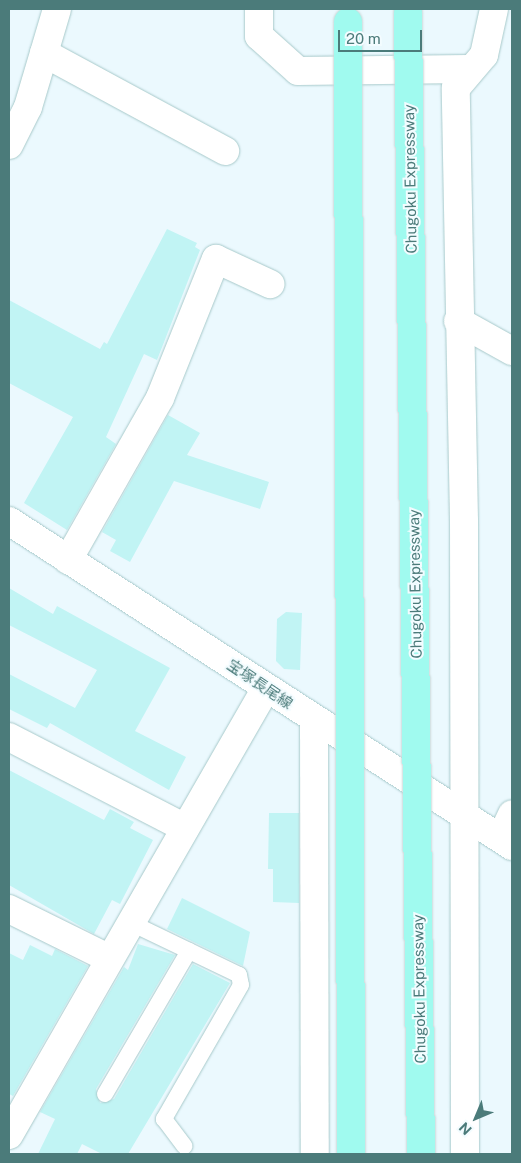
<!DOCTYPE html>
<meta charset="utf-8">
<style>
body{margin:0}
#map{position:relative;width:521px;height:1163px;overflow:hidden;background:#ebf9fe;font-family:"Public Sans","Noto Sans JP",sans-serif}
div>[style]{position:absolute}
.building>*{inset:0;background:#c1f4f4}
.roads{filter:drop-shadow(0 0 1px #a7c9ca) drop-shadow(0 0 1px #a7c9ca)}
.lane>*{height:16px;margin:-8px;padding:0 8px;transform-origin:8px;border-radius:8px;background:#fff}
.street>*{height:28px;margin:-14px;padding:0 14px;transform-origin:14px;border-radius:14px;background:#fff}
.secondary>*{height:28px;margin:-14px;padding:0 14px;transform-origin:14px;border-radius:14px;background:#fff}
.bridges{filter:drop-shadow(0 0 1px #c9d7d7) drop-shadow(0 0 1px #c9d7d7)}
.highway-bridge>*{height:28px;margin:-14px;padding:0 14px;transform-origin:14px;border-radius:14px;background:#a0faef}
span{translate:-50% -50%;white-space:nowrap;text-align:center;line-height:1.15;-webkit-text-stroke:4px #f3fcff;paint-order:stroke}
.street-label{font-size:15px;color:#4b7b7a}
.frame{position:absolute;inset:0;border:10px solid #4b7b7a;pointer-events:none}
.north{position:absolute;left:451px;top:1093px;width:50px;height:50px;-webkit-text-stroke:4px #f3fcff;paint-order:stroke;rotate:225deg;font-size:14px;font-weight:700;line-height:20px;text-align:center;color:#4b7b7a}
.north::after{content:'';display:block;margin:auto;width:18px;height:22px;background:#4b7b7a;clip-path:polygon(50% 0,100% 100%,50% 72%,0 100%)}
.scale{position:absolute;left:338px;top:30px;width:84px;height:22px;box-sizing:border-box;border:2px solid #4b7b7a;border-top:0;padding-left:6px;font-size:15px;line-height:18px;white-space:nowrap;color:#4b7b7a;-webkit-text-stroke:4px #f3fcff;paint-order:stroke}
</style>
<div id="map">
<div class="building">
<div style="clip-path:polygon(167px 229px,197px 243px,195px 247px,200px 250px,157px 360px,144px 354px,106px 437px,116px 444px,67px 530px,24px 503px,73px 417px,9px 383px,9px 300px,100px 349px,104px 342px,107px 344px)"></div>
<div style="clip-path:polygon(168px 415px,200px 433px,187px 455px,269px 482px,260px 509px,174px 481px,130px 562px,110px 551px,116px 540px,102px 532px)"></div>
<div style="clip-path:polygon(9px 588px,53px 614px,57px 606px,170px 668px,135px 731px,186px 757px,169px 790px,50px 723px,47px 728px,9px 709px,9px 674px,75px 708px,97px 670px,9px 625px)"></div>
<div style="clip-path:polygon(286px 612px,302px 613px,300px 670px,284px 669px,276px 661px,277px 619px)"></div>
<div style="clip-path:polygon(9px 770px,104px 820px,110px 809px,134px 822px,130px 828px,153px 840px,120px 904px,112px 900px,94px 934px,9px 885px)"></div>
<div style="clip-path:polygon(269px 813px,299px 813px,299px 903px,273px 902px,273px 869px,268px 869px)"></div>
<div style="clip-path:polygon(182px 898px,250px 932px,243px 966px,167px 929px)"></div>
<div style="clip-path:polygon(138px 944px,175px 955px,96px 1089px,100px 1103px,114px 1099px,193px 964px,230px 983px,128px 1154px,102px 1154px,82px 1144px,77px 1154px,38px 1154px,55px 1119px,40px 1112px,124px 967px,128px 970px)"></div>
<div style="clip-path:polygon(30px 945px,52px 956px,55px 949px,88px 966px,13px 1096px,9px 1094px,9px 953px,23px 960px)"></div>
</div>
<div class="roads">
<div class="lane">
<div style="left:129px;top:922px;width:122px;rotate:25.7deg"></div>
<div style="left:239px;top:975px;width:10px;rotate:79deg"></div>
<div style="left:241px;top:985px;width:155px;rotate:119.9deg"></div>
<div style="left:164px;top:1119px;width:34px;rotate:53deg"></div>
<div style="left:105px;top:1094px;width:166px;rotate:-59.6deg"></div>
</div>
<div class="street">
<div style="left:259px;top:9px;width:27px;rotate:90deg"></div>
<div style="left:259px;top:36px;width:52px;rotate:41.9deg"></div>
<div style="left:298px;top:71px;width:170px;rotate:-0.7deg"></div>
<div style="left:44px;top:53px;width:206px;rotate:28.4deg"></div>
<div style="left:9px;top:145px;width:42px;rotate:-63.4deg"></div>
<div style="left:28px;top:107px;width:102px;rotate:-73.5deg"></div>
<div style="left:458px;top:321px;width:62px;rotate:29.1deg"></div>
<div style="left:68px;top:560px;width:186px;rotate:-60.4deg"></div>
<div style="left:160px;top:398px;width:150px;rotate:-68.1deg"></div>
<div style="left:216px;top:259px;width:60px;rotate:24.8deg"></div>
<div style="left:314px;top:720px;width:434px;rotate:89.9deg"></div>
<div style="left:9px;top:737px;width:198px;rotate:27.3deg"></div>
<div style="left:501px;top:838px;width:26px;rotate:-65deg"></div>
<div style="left:9px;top:909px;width:110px;rotate:26.3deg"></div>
<div style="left:9px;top:1135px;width:516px;rotate:-60.1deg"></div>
<div style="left:465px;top:1154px;width:633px;rotate:-90.09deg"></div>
<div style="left:464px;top:521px;width:433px;rotate:-91.1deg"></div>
<div style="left:456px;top:88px;width:43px;rotate:-49.7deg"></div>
<div style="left:484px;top:55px;width:47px;rotate:-77.7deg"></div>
</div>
<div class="secondary">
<div style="left:9px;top:521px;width:599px;rotate:32.87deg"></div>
</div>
</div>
<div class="bridges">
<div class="highway-bridge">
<div style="left:408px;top:13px;width:1141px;rotate:89.35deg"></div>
<div style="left:348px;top:22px;width:1132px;rotate:89.85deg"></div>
</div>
</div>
<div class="street-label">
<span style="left:410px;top:179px;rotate:-91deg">Chugoku Expressway</span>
<span style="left:415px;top:584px;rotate:-91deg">Chugoku Expressway</span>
<span style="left:260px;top:684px;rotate:34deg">宝塚長尾線</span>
<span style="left:419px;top:989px;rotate:-91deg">Chugoku Expressway</span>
</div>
<div class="frame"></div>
<div class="north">N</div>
<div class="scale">20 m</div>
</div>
